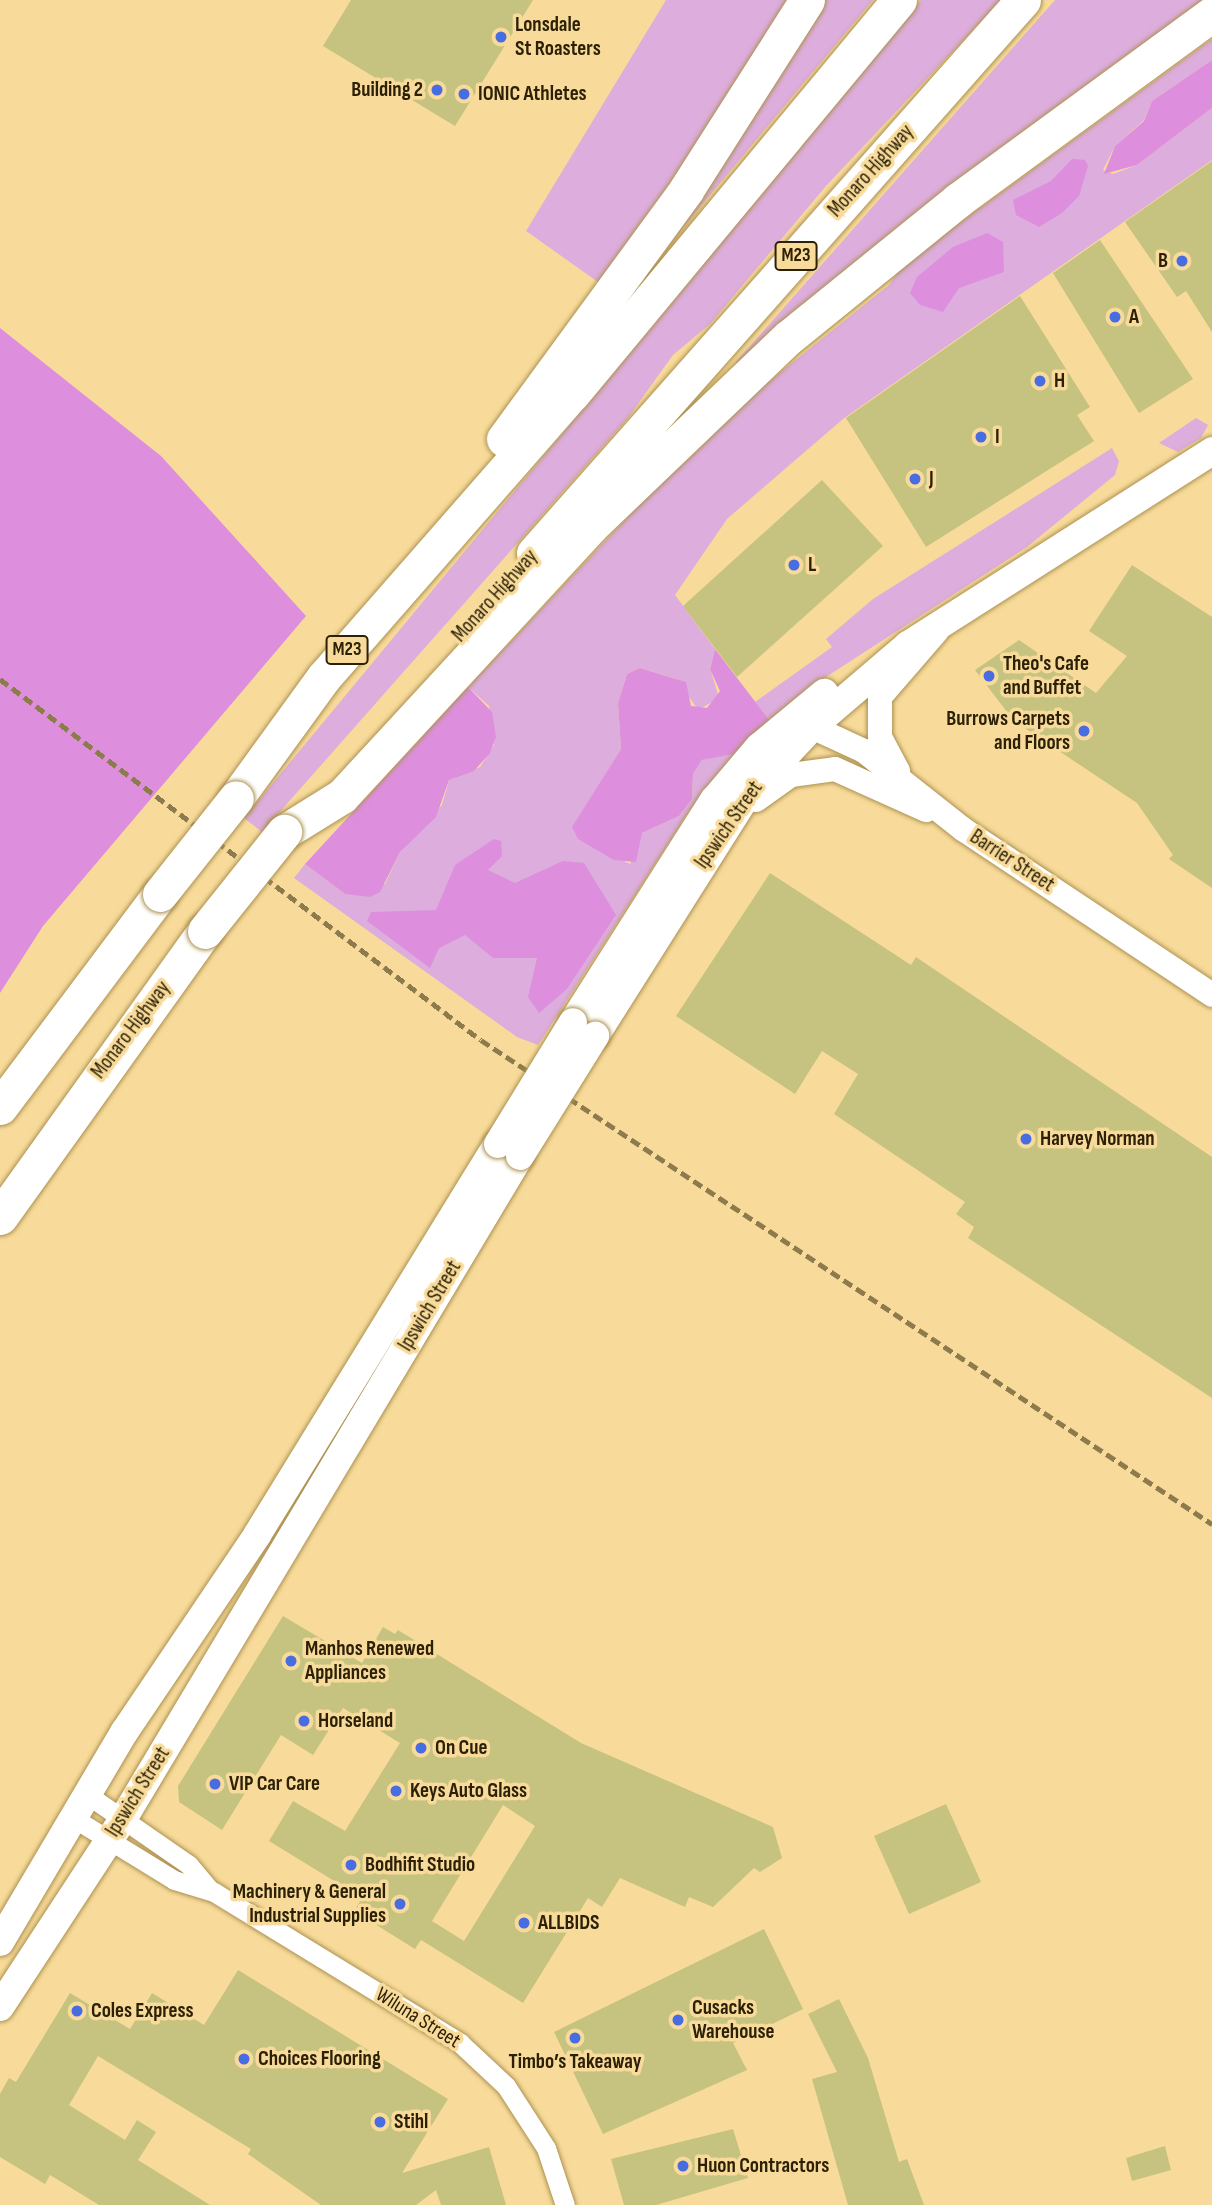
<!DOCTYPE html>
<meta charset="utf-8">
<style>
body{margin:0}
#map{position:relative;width:1212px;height:2205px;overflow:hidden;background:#f8db9a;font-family:"Sofia Sans Condensed",sans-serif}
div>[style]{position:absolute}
.green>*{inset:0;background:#ddaddd}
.forest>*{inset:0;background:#dd8fdd}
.building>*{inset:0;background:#c5c37f}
.roads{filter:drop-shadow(0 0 2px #ac9151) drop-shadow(0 0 2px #ac9151)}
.minor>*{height:19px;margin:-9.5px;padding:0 9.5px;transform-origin:9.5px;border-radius:9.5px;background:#fff}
.tertiary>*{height:24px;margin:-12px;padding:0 12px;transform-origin:12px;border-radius:12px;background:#fff}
.secondary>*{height:28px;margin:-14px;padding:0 14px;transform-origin:14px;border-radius:14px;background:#fff}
.motorway>*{height:35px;margin:-17.5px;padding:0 17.5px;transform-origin:17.5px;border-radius:17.5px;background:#fff}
.rail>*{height:5px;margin-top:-2.5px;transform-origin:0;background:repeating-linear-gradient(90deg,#8e7b4d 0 10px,transparent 0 15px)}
.bridges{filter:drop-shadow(0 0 2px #ac9151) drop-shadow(0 0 2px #ac9151)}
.secondary-bridge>*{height:28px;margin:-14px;padding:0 14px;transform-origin:14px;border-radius:14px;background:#fff}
.motorway-bridge>*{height:35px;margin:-17.5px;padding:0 17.5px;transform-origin:17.5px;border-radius:17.5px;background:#fff}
.dots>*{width:19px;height:19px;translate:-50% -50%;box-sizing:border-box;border:4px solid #f8db9a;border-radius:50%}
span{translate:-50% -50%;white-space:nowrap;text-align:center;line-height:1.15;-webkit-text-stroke:7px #f8db9a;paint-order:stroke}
.shield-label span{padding:2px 5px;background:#f8db9a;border:2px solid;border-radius:5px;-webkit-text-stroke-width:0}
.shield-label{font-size:19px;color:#2c2106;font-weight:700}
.poi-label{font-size:21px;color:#2c2106;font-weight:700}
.left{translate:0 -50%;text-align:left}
.right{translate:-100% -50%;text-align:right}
.street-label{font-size:21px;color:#2c2106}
</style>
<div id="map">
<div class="green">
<div style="clip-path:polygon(666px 0,788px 0,702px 139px,598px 282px,526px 231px)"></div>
<div style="clip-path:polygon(817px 0,873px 0,644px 274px)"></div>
<div style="clip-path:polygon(921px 0,1001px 0,826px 186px,710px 324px,673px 355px,627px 419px,262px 832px,244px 818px)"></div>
<div style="clip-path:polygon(1055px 0,1210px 0,738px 366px,736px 362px)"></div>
<div style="clip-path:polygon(1212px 39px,1212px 60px,1152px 101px,1144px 120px,1115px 146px,1103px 170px,1113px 174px,1137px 165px,1212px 108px,1212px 160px,843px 419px,727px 519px,675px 595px,715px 649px,710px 668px,719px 698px,698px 710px,677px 679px,640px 668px,627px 674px,618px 703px,621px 749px,578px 818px,578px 839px,630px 864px,642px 833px,679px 816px,692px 799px,693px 774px,702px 760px,738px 751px,690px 810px,538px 1045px,517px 1037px,294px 878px,305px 864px,345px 894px,385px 884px,400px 852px,442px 805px,449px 780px,480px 767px,494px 745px,489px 706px,468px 687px,640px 504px,762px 387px,889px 285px,903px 264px)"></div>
<div style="clip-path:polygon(1196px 418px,1208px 425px,1201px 438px,1178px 452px,1159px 443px)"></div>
<div style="clip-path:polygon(1112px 448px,1119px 461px,1115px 475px,1027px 547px,826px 677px,770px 721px,755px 702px,832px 647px,826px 639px,873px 599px)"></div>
</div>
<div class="forest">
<div style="clip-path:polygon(1212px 60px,1212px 108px,1137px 165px,1104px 174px,1115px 146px,1144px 121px,1152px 101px)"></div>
<div style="clip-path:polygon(1072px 159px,1085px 160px,1088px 166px,1079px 196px,1062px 213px,1039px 227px,1016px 215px,1013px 200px,1051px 181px)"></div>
<div style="clip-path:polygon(987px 233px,1003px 242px,1004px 272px,959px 288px,943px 312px,920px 305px,910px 293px,917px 277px,953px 247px)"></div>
<div style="clip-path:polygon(0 328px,161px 456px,306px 616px,43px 926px,0 993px)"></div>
<div style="clip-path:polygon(715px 649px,770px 721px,733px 754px,702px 760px,693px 774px,692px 799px,679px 816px,642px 833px,636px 862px,614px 860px,578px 839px,572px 827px,621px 749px,618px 703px,627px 674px,640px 668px,686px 682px,691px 706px,707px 708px,720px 691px,710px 669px)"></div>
<div style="clip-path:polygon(468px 687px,492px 712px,496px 737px,490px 753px,474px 771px,449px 780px,436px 817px,400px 852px,380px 892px,370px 897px,345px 894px,305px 864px)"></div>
<div style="clip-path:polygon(494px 839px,501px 841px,502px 856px,488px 870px,515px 883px,563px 861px,584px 863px,616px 915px,567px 989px,539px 1013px,528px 997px,537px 958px,493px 958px,465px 935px,439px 948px,430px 968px,367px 921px,371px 912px,436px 910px,455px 865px)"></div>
</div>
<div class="building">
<div style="clip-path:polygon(351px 0,533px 0,455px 126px,323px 46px)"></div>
<div style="clip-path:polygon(1212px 161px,1212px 332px,1186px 291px,1177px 297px,1125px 222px)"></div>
<div style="clip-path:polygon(1100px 240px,1193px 379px,1139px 413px,1053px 273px)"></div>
<div style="clip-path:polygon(1020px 296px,1090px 407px,1077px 415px,1094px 441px,926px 547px,846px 418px)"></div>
<div style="clip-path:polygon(822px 480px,883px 546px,737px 677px,683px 606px)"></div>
<div style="clip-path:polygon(1132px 565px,1212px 617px,1212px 888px,1169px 859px,1173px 855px,1137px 803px,1014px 721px,975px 670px,1019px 640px,1096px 693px,1127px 656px,1089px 631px)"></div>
<div style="clip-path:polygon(770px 873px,911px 965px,916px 957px,1212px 1157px,1212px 1398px,968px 1238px,974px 1227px,956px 1214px,965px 1202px,834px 1114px,858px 1074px,822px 1051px,795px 1094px,676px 1016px)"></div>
<div style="clip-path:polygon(evenodd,283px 1616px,362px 1663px,383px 1627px,395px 1634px,398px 1630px,581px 1743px,773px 1827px,782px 1858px,760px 1872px,754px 1868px,713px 1907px,689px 1897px,685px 1907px,620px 1878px,602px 1907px,588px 1898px,523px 2003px,421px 1940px,415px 1949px,354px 1911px,362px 1898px,269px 1841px,293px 1801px,345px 1831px,400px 1743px,343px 1708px,313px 1755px,281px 1735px,222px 1830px,179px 1802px,178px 1786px,283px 1616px,503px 1805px,535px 1826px,464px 1941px,432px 1921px,503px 1805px)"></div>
<div style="clip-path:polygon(946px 1804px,981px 1882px,909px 1914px,874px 1836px)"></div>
<div style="clip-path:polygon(764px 1929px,803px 2009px,733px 2043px,747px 2070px,603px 2134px,554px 2032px)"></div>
<div style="clip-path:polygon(238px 1970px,448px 2099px,402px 2173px,489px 2147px,506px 2205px,441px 2205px,436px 2190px,416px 2205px,321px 2205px,248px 2154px,251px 2149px,98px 2056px,69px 2105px,125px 2140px,137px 2120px,156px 2132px,138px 2160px,210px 2205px,99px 2205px,50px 2175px,45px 2184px,0 2157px,0 2094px,9px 2078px,16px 2082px,70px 1993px,130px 2029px,152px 1993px,204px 2025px)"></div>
<div style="clip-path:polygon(839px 1999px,868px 2058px,899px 2162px,907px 2159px,924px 2205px,848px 2205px,812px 2079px,837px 2072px,808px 2014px)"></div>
<div style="clip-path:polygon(733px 2129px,748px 2178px,656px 2205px,624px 2205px,611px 2159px)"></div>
<div style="clip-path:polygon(1165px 2146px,1171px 2170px,1132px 2181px,1126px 2158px)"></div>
</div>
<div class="roads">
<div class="minor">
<div style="left:88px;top:1795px;width:123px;rotate:34.7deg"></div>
<div style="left:189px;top:1865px;width:31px;rotate:50deg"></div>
<div style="left:75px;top:1819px;width:116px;rotate:31.6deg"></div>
<div style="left:174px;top:1880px;width:42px;rotate:16.7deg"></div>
<div style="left:214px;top:1892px;width:289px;rotate:31.5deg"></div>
<div style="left:460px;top:2043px;width:63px;rotate:43.1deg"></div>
<div style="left:506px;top:2086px;width:74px;rotate:57.2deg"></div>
<div style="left:546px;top:2148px;width:60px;rotate:71.6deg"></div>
</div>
<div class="tertiary">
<div style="left:812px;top:727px;width:57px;rotate:24.8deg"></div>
<div style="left:864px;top:751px;width:127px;rotate:38.3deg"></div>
<div style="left:964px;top:830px;width:298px;rotate:33.6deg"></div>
<div style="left:898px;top:771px;width:38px;rotate:-118deg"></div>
<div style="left:880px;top:737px;width:40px;rotate:-90deg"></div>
<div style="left:880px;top:697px;width:87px;rotate:-49.2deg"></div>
<div style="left:756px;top:800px;width:43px;rotate:-35.5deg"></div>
<div style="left:791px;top:775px;width:44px;rotate:-7.8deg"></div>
<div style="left:835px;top:769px;width:100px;rotate:24.3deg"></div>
</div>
<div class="secondary">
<div style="left:573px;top:1022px;width:263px;rotate:-57.6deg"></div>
<div style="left:714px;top:800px;width:70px;rotate:-49.7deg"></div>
<div style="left:759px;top:747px;width:85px;rotate:-39.7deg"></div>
<div style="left:595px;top:1036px;width:279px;rotate:-57.7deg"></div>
<div style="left:744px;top:800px;width:100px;rotate:-47deg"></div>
<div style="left:812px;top:727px;width:126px;rotate:-40.5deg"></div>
<div style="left:908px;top:645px;width:361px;rotate:-32.5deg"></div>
<div style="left:0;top:1942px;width:245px;rotate:-59.4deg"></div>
<div style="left:125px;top:1731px;width:236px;rotate:-56deg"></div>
<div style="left:257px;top:1535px;width:459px;rotate:-58.4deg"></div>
<div style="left:0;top:2007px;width:225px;rotate:-56.8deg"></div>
<div style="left:123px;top:1819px;width:773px;rotate:-59.09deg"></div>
</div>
<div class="motorway">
<div style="left:504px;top:439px;width:308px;rotate:-53.8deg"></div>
<div style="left:686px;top:190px;width:225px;rotate:-57.5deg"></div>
<div style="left:534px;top:553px;width:738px;rotate:-48.51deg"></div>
<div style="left:236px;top:798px;width:150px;rotate:-54deg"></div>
<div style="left:324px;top:677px;width:376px;rotate:-48.8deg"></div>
<div style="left:572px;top:394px;width:512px;rotate:-50.31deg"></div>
<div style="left:284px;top:832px;width:68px;rotate:-31.8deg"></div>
<div style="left:342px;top:796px;width:367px;rotate:-47.3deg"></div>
<div style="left:591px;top:526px;width:274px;rotate:-43.7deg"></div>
<div style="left:789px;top:337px;width:218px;rotate:-39deg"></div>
<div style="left:958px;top:200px;width:315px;rotate:-36.2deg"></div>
<div style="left:0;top:1107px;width:266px;rotate:-53.1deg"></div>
<div style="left:0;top:1217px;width:352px;rotate:-54.4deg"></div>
</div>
</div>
<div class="rail">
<div style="left:0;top:679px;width:601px;rotate:36.89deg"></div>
<div style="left:481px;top:1040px;width:877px;rotate:33.51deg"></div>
</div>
<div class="bridges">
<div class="secondary-bridge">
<div style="left:498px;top:1144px;width:143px;rotate:-58.4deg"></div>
<div style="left:520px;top:1156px;width:142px;rotate:-58deg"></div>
</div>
<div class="motorway-bridge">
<div style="left:160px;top:894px;width:122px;rotate:-51.6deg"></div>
<div style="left:205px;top:931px;width:127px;rotate:-51.4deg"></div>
</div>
</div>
<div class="dots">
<div style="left:501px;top:37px;background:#476de0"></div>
<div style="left:437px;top:90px;background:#476de0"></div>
<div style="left:464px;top:94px;background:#476de0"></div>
<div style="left:1182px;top:261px;background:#476de0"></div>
<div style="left:1115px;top:317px;background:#476de0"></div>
<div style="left:1040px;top:381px;background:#476de0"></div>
<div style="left:981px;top:437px;background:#476de0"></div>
<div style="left:915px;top:479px;background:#476de0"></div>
<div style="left:794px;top:565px;background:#476de0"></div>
<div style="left:989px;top:676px;background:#476de0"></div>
<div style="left:1084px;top:731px;background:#476de0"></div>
<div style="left:1026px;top:1139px;background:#476de0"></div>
<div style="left:291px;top:1661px;background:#476de0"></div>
<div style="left:304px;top:1721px;background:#476de0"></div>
<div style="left:421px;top:1748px;background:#476de0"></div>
<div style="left:215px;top:1784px;background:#476de0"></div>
<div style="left:396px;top:1791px;background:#476de0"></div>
<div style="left:351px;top:1865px;background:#476de0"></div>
<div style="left:400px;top:1904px;background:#476de0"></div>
<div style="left:524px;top:1923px;background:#476de0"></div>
<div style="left:77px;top:2011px;background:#476de0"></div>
<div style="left:678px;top:2020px;background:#476de0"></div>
<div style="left:575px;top:2038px;background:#476de0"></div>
<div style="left:244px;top:2059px;background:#476de0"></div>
<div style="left:380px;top:2122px;background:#476de0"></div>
<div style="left:683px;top:2166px;background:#476de0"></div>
</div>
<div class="shield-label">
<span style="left:796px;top:256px">M23</span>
<span style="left:347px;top:650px">M23</span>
</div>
<div class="poi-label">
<span class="left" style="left:515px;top:37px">Lonsdale<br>St Roasters</span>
<span class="right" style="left:423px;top:90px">Building 2</span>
<span class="left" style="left:478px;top:94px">IONIC Athletes</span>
<span class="right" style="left:1168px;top:261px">B</span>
<span class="left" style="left:1129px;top:317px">A</span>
<span class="left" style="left:1054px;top:381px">H</span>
<span class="left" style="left:995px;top:437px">I</span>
<span class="left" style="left:929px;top:479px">J</span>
<span class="left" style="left:808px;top:565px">L</span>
<span class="left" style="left:1003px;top:676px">Theo's Cafe<br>and Buffet</span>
<span class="right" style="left:1070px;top:731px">Burrows Carpets<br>and Floors</span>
<span class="left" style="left:1040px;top:1139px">Harvey Norman</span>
<span class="left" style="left:305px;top:1661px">Manhos Renewed<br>Appliances</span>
<span class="left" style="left:318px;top:1721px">Horseland</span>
<span class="left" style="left:435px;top:1748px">On Cue</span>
<span class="left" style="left:229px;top:1784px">VIP Car Care</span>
<span class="left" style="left:410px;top:1791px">Keys Auto Glass</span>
<span class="left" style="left:365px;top:1865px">Bodhifit Studio</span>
<span class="right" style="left:386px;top:1904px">Machinery &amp; General<br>Industrial Supplies</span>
<span class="left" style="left:538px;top:1923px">ALLBIDS</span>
<span class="left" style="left:692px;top:2020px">Cusacks<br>Warehouse</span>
<span class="left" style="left:91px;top:2011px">Coles Express</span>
<span class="left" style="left:258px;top:2059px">Choices Flooring</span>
<span style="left:575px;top:2062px">Timbo’s Takeaway</span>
<span class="left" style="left:394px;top:2122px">Stihl</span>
<span class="left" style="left:697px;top:2166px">Huon Contractors</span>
</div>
<div class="street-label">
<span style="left:871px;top:171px;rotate:-48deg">Monaro Highway</span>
<span style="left:495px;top:596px;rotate:-48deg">Monaro Highway</span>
<span style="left:729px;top:825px;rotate:-55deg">Ipswich Street</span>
<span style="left:1012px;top:861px;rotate:33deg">Barrier Street</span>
<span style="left:131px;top:1030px;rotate:-53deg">Monaro Highway</span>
<span style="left:430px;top:1306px;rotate:-59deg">Ipswich Street</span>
<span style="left:138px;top:1792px;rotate:-58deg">Ipswich Street</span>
<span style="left:418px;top:2018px;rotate:32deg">Wiluna Street</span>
</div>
</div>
